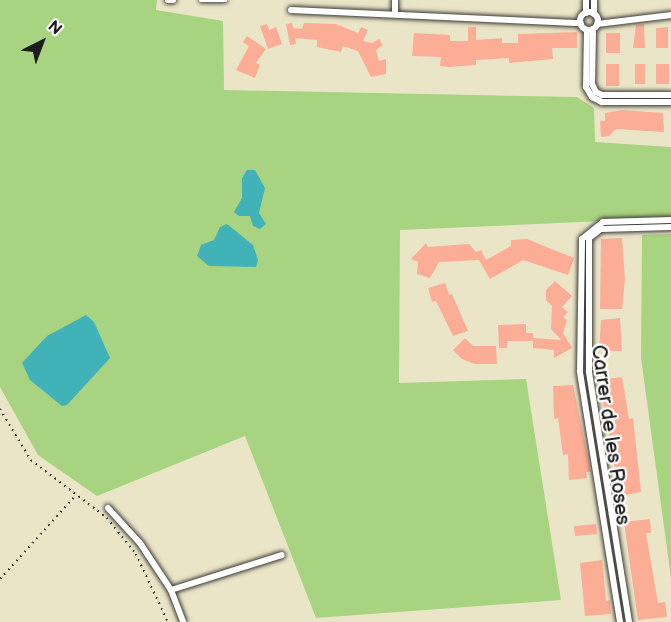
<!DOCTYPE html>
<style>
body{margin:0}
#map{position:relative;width:671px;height:622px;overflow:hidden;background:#ebe5c8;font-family:"Balsamiq Sans",sans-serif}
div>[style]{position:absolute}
.green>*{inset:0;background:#a8d380}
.water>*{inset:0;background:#41b2b8}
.building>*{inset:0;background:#fbad96}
.path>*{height:1.5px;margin-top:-0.75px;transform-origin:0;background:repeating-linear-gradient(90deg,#3b3a36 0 1.5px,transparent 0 6px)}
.roads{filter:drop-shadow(0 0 2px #3b3a36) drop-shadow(0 0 2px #3b3a36)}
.service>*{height:3px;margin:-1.5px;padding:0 1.5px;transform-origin:1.5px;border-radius:1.5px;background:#fff}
.minor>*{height:6px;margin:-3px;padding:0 3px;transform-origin:3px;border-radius:3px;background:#fff}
.minor>.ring{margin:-3px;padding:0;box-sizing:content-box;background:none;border:6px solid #fff;border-radius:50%}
span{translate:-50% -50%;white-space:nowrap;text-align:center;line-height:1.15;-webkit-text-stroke:4.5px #fff;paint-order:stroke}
.street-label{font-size:20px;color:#1c1c1c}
.north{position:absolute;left:12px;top:12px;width:60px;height:60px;-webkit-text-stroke:4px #fff;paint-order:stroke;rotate:42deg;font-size:16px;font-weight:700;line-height:24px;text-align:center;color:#1c1c1c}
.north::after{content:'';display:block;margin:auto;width:21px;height:27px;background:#1c1c1c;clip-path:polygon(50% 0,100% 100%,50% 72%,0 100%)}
</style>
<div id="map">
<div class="green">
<div style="clip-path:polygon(0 0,157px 0,156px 10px,223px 21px,224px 90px,577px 97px,594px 108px,595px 142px,671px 147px,671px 218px,400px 230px,399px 383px,526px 379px,561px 600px,316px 618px,245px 436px,97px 496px,38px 455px,0 387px)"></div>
<div style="clip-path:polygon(671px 234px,671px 578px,641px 358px,642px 235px)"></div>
</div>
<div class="water">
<div style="clip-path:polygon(247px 170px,255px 170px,265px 188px,259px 213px,266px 224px,260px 229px,253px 226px,250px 216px,239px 216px,234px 212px,242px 198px,242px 178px)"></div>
<div style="clip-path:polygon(227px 224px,253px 245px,258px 260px,256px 267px,209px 266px,197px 256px,201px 245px,214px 240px,220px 227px)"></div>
<div style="clip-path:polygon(86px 315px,94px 322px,110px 358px,67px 405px,62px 406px,30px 380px,22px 363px,47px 336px)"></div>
</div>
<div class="building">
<div style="clip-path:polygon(292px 23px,293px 28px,302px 29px,304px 23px,336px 24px,358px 33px,361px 27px,368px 30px,363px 41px,372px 43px,379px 39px,383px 45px,376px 50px,379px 61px,386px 59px,386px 74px,371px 77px,358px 51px,343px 46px,341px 52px,317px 47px,317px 40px,295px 38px,296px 44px,290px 45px,286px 24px)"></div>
<div style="clip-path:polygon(267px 24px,269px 30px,276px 27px,282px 44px,268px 49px,260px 26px)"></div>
<div style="clip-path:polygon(644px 24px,645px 48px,633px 48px,636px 25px)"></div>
<div style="clip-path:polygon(468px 27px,476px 27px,476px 40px,502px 38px,502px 43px,518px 43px,518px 34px,577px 32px,577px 48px,552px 48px,553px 59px,509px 63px,509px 58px,476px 60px,476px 65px,448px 67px,440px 66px,441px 57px,412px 56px,414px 33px,450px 35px,450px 41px,468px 41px)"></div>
<div style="clip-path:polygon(668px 27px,668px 48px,656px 48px,656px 28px)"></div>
<div style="clip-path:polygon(606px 33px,620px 33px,620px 53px,606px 53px)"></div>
<div style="clip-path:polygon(247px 36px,266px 49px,256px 63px,260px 65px,255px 78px,236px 70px,249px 46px,243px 42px)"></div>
<div style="clip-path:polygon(606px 64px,619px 64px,619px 86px,606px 86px)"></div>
<div style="clip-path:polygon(635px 64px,645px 64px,645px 84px,635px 84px)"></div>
<div style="clip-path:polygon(656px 64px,669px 64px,669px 84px,656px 84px)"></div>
<div style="clip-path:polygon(622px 110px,663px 113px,664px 132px,616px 129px,609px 136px,601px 137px,600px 121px,605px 121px,605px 113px)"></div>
<div style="clip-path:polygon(622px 238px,625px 279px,622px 309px,600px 309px,601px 239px)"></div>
<div style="clip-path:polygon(527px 239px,574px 258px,568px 275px,523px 260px,490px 279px,479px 260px,439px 262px,430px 278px,417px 274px,418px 262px,411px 259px,426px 243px,428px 247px,469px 244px,476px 252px,481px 250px,486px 260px,511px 246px,511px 240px)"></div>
<div style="clip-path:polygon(555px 281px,572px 296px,562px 307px,568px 312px,563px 317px,567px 320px,563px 333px,572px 348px,554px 358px,554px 350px,533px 348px,533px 341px,507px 341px,507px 348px,499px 348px,498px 325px,526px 324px,526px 333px,533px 333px,533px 338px,561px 340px,551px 329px,552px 306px,546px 300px,546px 290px)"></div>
<div style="clip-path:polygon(445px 283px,449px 295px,452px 294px,468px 331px,453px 336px,436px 301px,432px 302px,428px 288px)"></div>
<div style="clip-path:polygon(620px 318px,622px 351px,599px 351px,601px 320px)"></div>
<div style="clip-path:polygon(465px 338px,473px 346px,496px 346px,497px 364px,474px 364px,462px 359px,453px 350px)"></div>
<div style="clip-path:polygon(622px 377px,629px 419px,633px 418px,641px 492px,620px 496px,599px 380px)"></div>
<div style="clip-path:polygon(573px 385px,591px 472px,586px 472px,587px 478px,569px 480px,568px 454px,563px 455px,558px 418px,554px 419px,553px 386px)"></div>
<div style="clip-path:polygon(650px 519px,651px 533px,646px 533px,658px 603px,665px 602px,667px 617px,638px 620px,624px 522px)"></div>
<div style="clip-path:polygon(596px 524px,597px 534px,575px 536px,574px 526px)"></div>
<div style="clip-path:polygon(602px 560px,606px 601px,610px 600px,611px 614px,585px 616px,580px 563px)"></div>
</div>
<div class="path">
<div style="left:0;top:409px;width:60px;rotate:58.7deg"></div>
<div style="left:31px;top:460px;width:96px;rotate:37.3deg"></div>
<div style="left:107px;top:518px;width:46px;rotate:51.1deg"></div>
<div style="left:136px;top:554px;width:75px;rotate:64.8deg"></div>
<div style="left:0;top:579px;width:113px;rotate:-47.9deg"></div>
</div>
<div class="roads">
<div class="service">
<div style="left:200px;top:0;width:25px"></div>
</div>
<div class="minor">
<div style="left:168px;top:0;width:5px"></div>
<div style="left:291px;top:10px;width:290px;rotate:2.6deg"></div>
<div class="ring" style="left:580px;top:12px;width:12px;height:12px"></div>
<div style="left:586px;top:13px;width:13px;rotate:-90deg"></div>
<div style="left:395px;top:14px;width:14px;rotate:-90deg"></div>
<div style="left:594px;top:14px;width:14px;rotate:-90deg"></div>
<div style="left:597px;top:24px;width:75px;rotate:-6.9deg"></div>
<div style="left:593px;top:29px;width:55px;rotate:91deg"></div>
<div style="left:592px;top:84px;width:9px;rotate:63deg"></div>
<div style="left:596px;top:92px;width:7px;rotate:27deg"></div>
<div style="left:602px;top:95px;width:69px"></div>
<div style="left:587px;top:30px;width:57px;rotate:91deg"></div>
<div style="left:586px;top:87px;width:12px;rotate:59deg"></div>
<div style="left:592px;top:97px;width:11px;rotate:27deg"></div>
<div style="left:602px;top:102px;width:69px"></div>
<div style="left:108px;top:508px;width:47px;rotate:47.6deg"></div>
<div style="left:140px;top:543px;width:56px;rotate:56.6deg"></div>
<div style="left:171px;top:590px;width:34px;rotate:69deg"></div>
<div style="left:171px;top:590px;width:116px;rotate:-17.5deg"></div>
<div style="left:620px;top:622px;width:254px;rotate:-99.1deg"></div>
<div style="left:580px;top:371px;width:132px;rotate:-89.1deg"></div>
<div style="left:582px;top:239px;width:27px;rotate:-39deg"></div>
<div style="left:603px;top:222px;width:68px;rotate:-1.7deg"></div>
<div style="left:629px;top:622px;width:254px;rotate:-99.1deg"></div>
<div style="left:589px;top:371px;width:133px;rotate:-90deg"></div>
<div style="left:589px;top:238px;width:15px;rotate:-37deg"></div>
<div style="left:601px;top:229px;width:70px;rotate:-1.6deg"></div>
</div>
</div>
<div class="street-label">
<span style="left:610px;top:435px;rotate:82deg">Carrer de les Roses</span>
</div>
<div class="north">N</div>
</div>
